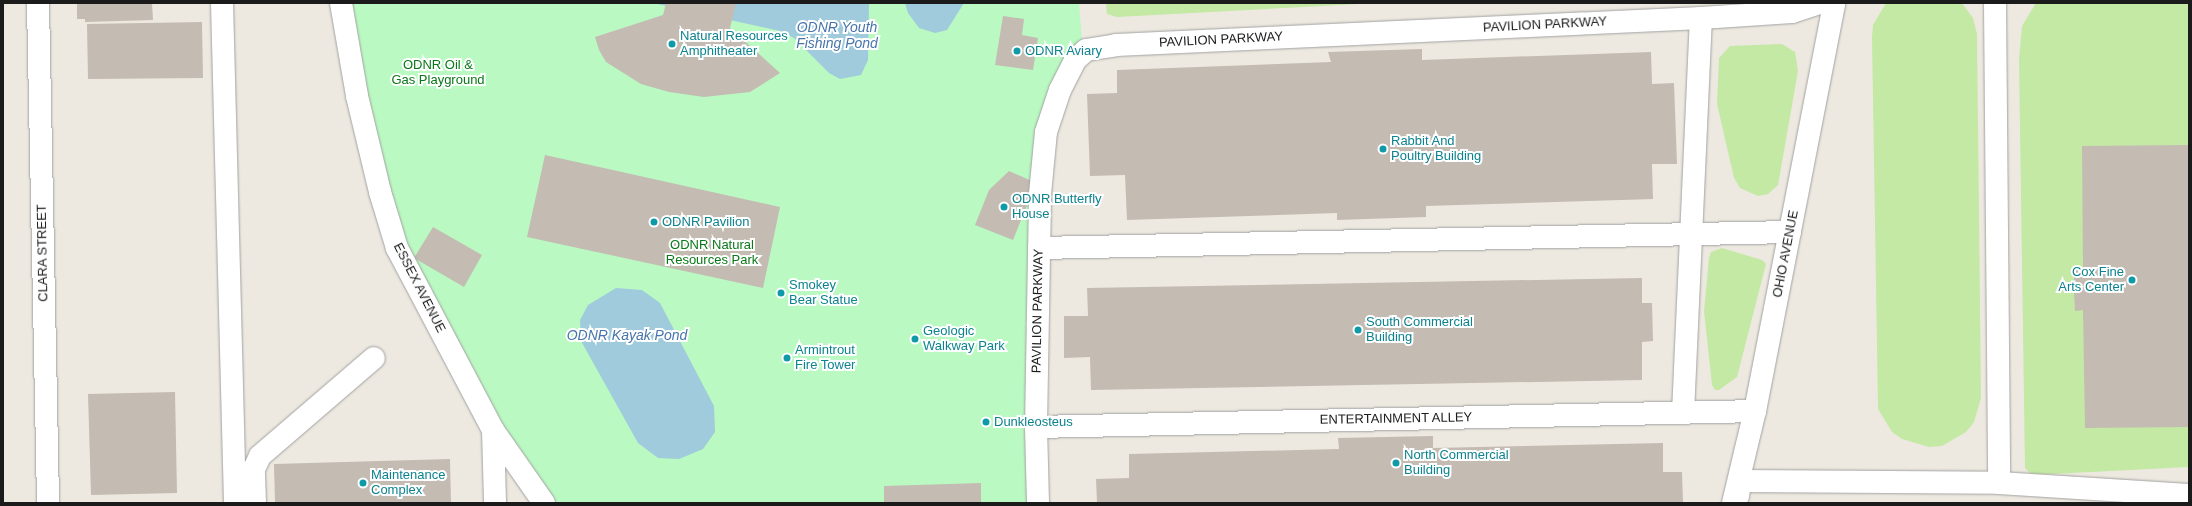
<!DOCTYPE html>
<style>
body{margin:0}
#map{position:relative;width:2192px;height:506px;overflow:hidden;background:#ede9e0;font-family:Helvetica,sans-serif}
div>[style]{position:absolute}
.grass>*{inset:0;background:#c3e9a4}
.park>*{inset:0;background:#baf9c2}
.water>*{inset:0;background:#9fcbdc}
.building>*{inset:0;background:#c4bbb3}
.roads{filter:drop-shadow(0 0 1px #a2a2a2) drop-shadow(0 0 1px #a2a2a2)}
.minor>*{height:22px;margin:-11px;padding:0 11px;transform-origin:11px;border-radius:11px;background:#fff}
.dots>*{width:11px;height:11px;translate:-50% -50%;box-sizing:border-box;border:2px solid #fff;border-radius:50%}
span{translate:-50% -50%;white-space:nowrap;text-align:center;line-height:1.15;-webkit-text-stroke:4px #fff;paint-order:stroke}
.street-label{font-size:13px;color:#1b1b1b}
.culture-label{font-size:13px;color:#0d838f}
.left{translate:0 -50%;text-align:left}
.right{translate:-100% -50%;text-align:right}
.park-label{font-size:13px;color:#0a7818}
.water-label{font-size:14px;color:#4774aa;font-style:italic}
.frame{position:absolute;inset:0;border:4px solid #1b1b1b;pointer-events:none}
</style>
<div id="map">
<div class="grass">
<div style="clip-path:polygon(1106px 3px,1377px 3px,1117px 17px,1107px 14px)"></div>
<div style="clip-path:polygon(1886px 3px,1962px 3px,1973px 18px,1977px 34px,1981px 398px,1974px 422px,1966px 432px,1942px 446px,1929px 447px,1902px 439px,1892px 432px,1878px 409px,1872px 37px,1873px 25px)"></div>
<div style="clip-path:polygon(2036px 3px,2189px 3px,2189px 467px,2032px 475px,2025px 468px,2019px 60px,2022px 26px)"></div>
<div style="clip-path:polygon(1782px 44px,1795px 52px,1798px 71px,1778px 185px,1768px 194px,1758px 196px,1740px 188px,1734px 178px,1717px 104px,1719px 58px,1730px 46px)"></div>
<div style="clip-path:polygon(1722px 248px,1762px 260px,1766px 264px,1737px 377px,1719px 390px,1715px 390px,1712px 385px,1704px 311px,1709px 258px,1711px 252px)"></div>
</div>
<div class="park">
<div style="clip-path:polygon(341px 3px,1079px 3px,1083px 53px,1050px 112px,1038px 503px,544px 503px,397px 248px)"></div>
</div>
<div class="water">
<div style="clip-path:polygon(653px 3px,869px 3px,868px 60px,861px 75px,840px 79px,829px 73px,794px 38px,780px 31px)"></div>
<div style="clip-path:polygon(905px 3px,964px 3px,947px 30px,935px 33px,919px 28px,908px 13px)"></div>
<div style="clip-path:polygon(616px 288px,642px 290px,660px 303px,714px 406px,715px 432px,703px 449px,679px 459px,658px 458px,638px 443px,581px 341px,580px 320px,588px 305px)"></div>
</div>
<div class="building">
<div style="clip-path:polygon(77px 3px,152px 3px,153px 20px,85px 22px,85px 19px,77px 19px)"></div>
<div style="clip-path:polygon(666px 3px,736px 3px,730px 28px,780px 73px,750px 92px,704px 97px,669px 92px,641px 84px,606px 62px,599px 50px,595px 37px,663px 15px)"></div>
<div style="clip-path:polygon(1003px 16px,1024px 19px,1022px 35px,1038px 38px,1033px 70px,995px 65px)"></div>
<div style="clip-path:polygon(202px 22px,203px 78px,88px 79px,87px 24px)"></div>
<div style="clip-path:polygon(1422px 49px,1422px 60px,1651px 52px,1652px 84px,1674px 83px,1677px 164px,1652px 164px,1653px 199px,1426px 206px,1426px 217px,1337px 220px,1337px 213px,1127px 220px,1125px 175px,1090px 176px,1087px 94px,1117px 93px,1117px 70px,1331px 62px,1328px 52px)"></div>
<div style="clip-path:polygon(2189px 145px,2189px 427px,2085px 428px,2083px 310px,2075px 311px,2074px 292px,2074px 268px,2083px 268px,2082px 146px)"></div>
<div style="clip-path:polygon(545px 155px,780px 207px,763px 288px,527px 237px)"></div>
<div style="clip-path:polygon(1009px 171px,1036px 183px,1013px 240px,975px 225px,989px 190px)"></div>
<div style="clip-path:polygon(433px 227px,482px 255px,464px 287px,414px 258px)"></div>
<div style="clip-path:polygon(1642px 278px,1642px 303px,1652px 303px,1653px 341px,1642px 342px,1642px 380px,1091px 390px,1090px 357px,1064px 358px,1064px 316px,1088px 316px,1087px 288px)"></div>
<div style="clip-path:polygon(175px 392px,177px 493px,91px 495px,88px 394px)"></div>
<div style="clip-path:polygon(1433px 436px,1433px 448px,1663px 443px,1663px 472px,1682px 472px,1683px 503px,1097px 503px,1096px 479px,1129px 478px,1129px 454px,1339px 449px,1338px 438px)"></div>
<div style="clip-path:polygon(450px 459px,451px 503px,275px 503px,274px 464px)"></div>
<div style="clip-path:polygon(981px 483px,981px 503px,884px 503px,884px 486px)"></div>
</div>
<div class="roads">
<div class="minor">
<div style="left:38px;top:3px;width:500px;rotate:88.85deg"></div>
<div style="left:222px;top:3px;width:500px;rotate:88.51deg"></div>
<div style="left:341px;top:3px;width:94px;rotate:80.2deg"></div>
<div style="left:357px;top:96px;width:99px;rotate:76.5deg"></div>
<div style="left:380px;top:192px;width:59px;rotate:73.1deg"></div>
<div style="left:397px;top:248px;width:206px;rotate:62.2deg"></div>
<div style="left:493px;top:430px;width:89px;rotate:55.1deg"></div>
<div style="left:1995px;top:3px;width:480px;rotate:89.5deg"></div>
<div style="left:1039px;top:248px;width:751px;rotate:-1.22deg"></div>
<div style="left:1683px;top:413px;width:395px;rotate:-87.4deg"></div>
<div style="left:1036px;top:427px;width:719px;rotate:-1.27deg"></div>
<div style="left:493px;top:430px;width:73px;rotate:88.4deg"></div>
<div style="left:1738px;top:496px;width:15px;rotate:-82deg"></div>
<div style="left:1740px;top:481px;width:259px;rotate:0.4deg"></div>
<div style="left:1999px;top:483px;width:190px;rotate:3.6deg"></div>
<div style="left:255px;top:503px;width:34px;rotate:-92deg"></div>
<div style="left:254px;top:469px;width:14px;rotate:-65deg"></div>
<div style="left:260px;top:456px;width:150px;rotate:-40.7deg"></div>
<div style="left:1038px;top:503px;width:76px;rotate:-91.5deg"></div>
<div style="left:1036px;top:427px;width:233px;rotate:-89deg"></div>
<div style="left:1040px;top:194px;width:62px;rotate:-84.5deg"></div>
<div style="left:1046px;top:132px;width:44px;rotate:-71.6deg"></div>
<div style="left:1060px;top:90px;width:34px;rotate:-63deg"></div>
<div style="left:1075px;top:60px;width:15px;rotate:-42deg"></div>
<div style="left:1086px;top:50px;width:30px;rotate:-9deg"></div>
<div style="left:1116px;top:45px;width:586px;rotate:-2.64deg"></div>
<div style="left:1701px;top:18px;width:91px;rotate:-3.8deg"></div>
<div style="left:1792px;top:12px;width:28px;rotate:-18deg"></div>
<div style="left:1733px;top:503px;width:95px;rotate:-76.6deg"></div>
<div style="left:1755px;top:411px;width:416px;rotate:-79deg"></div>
</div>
</div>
<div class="dots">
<div style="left:672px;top:44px;background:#0f9aa8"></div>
<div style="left:1017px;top:51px;background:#0f9aa8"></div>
<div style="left:1383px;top:149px;background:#0f9aa8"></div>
<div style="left:1004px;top:207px;background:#0f9aa8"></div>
<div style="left:654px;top:222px;background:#0f9aa8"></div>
<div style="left:2132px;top:280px;background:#0f9aa8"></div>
<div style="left:781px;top:293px;background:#0f9aa8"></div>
<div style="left:1358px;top:330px;background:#0f9aa8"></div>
<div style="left:915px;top:339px;background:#0f9aa8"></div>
<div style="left:787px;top:358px;background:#0f9aa8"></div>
<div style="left:986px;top:422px;background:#0f9aa8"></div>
<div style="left:1396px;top:463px;background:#0f9aa8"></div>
<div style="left:363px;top:483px;background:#0f9aa8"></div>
</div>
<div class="street-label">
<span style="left:1545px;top:25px;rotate:-3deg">PAVILION PARKWAY</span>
<span style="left:1221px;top:40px;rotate:-3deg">PAVILION PARKWAY</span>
<span style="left:43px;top:253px;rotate:-91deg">CLARA STREET</span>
<span style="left:1786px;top:254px;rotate:-79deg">OHIO AVENUE</span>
<span style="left:419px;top:288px;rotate:63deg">ESSEX AVENUE</span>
<span style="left:1038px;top:311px;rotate:-89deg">PAVILION PARKWAY</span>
<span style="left:1396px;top:419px;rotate:-1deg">ENTERTAINMENT ALLEY</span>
</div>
<div class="culture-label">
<span class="left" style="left:680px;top:44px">Natural Resources<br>Amphitheater</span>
<span class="left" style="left:1025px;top:51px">ODNR Aviary</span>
<span class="left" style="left:1391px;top:149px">Rabbit And<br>Poultry Building</span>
<span class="left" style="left:1012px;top:207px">ODNR Butterfly<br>House</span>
<span class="left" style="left:662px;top:222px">ODNR Pavilion</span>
<span class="right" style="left:2124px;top:280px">Cox Fine<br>Arts Center</span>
<span class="left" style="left:789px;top:293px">Smokey<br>Bear Statue</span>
<span class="left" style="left:1366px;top:330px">South Commercial<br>Building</span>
<span class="left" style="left:923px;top:339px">Geologic<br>Walkway Park</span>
<span class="left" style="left:795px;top:358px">Armintrout<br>Fire Tower</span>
<span class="left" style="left:994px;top:422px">Dunkleosteus</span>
<span class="left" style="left:1404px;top:463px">North Commercial<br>Building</span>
<span class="left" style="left:371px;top:483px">Maintenance<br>Complex</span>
</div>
<div class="park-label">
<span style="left:438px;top:73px">ODNR Oil &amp;<br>Gas Playground</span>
<span style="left:712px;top:253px">ODNR Natural<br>Resources Park</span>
</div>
<div class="water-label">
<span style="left:837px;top:35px">ODNR Youth<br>Fishing Pond</span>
<span style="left:627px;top:335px">ODNR Kayak Pond</span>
</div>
<div class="frame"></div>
</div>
